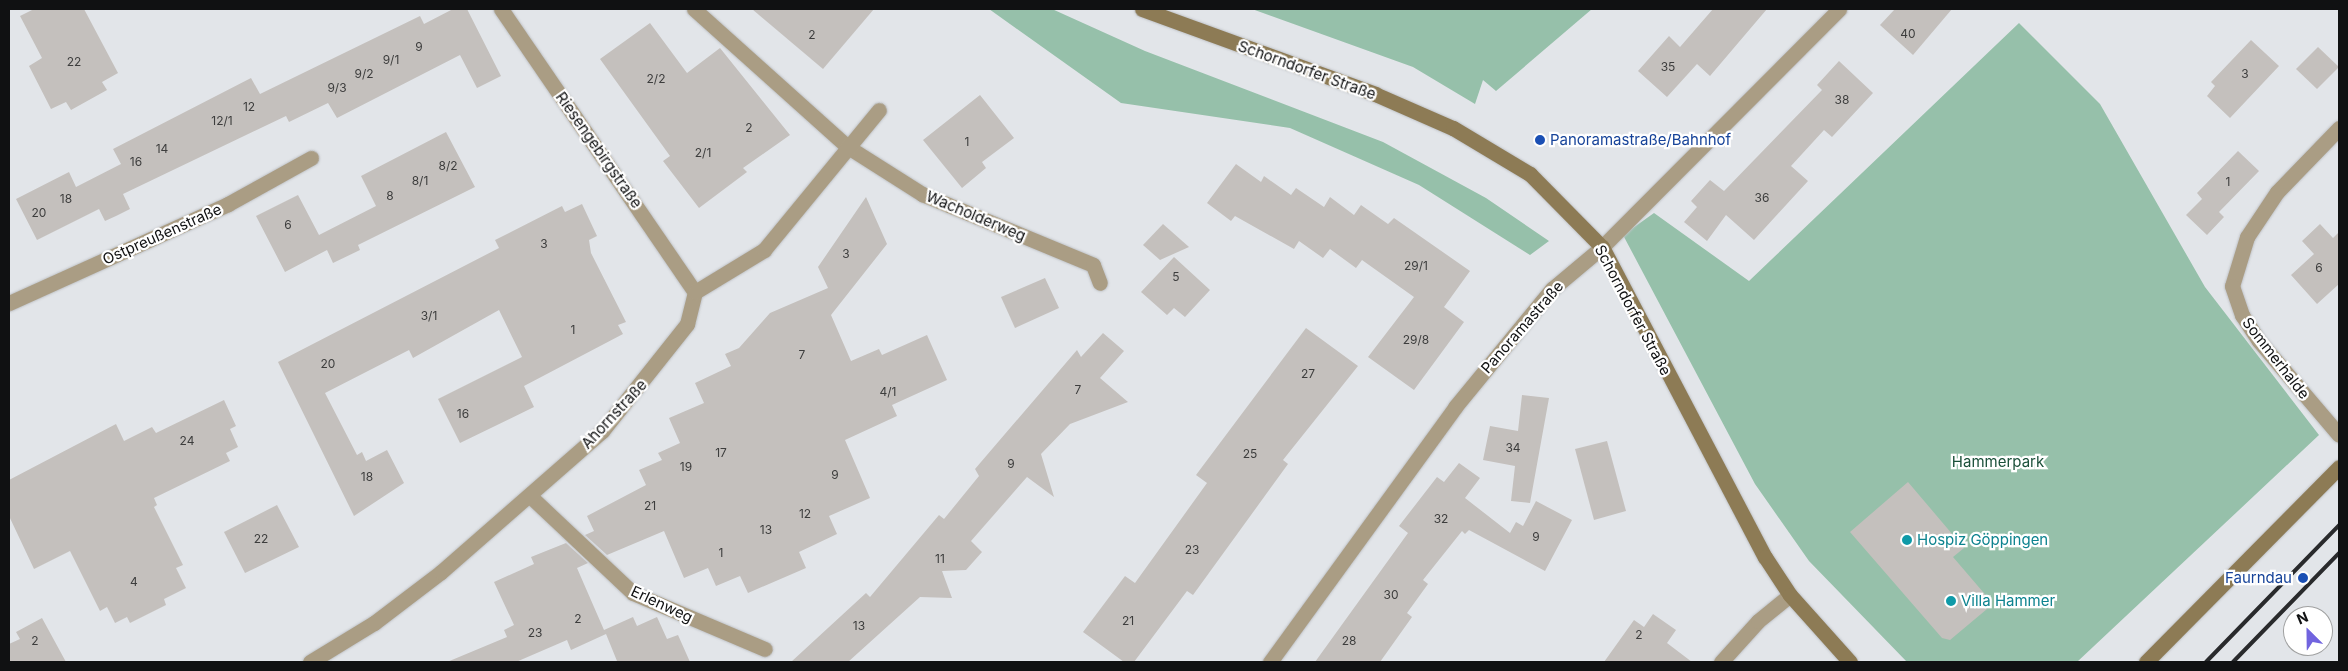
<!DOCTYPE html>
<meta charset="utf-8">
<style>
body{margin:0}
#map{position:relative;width:2348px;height:671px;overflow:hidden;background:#e2e5e9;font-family:Inter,sans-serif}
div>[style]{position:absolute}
.green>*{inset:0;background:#96c0aa}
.building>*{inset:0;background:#c4c0bd}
.roads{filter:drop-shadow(0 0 1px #c0c3c7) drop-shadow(0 0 1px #c0c3c7)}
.street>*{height:15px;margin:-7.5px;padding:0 7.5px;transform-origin:7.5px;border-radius:7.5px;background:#aa9d84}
.secondary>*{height:15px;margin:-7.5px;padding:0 7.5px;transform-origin:7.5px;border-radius:7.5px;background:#8d7b55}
.rail>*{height:4px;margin:-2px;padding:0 2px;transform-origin:2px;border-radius:2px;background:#292a2c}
.dots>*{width:14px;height:14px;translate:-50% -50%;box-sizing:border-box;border:2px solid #fff;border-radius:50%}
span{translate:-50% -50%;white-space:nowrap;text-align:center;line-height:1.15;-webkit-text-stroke:4.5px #fff;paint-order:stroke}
.number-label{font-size:12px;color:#3d3d3d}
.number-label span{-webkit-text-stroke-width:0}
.street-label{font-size:15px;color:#101112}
.transit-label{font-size:15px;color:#164399}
.left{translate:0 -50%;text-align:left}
.right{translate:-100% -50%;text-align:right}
.park-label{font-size:15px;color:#1b503a}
.culture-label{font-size:15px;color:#0d838f}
.frame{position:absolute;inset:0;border:10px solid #101112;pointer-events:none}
.north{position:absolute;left:2283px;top:606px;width:50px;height:50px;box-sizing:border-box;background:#fff;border:1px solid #9fa0a0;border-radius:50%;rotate:337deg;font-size:14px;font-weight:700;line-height:20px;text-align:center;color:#101112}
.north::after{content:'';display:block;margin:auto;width:18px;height:22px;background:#7164df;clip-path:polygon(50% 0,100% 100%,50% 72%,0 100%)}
</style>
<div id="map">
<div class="green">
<div style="clip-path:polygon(989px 9px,1052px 9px,1145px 51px,1383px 142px,1486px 198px,1549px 241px,1530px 255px,1419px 185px,1290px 128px,1121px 103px)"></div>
<div style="clip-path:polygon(1252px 9px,1592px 9px,1496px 91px,1483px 80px,1475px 104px,1413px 67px)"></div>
<div style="clip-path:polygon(2019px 23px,2100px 104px,2205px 287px,2319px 435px,2077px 662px,1907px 662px,1809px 561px,1755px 484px,1623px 235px,1654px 213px,1749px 281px)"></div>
</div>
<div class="building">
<div style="clip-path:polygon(34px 9px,84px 9px,118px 73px,102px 82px,107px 90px,71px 110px,66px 102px,51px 109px,29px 66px,42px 58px,20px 16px)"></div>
<div style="clip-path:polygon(453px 9px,467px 9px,501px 76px,477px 88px,460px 55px,337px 118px,328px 103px,289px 122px,286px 116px,123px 194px,130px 209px,116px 216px,105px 221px,99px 209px,37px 240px,16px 199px,69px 172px,76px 187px,121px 164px,113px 149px,251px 78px,260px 94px,420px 16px,424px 24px)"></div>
<div style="clip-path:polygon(752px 9px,874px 9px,823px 69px)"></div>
<div style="clip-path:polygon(1713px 9px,1767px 9px,1710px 76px,1697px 64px,1667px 97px,1638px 71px,1669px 36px,1680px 47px)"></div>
<div style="clip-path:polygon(1895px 9px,1952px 9px,1913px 55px,1880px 25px)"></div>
<div style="clip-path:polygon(650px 23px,687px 73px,720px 48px,790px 135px,743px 168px,747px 172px,699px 208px,663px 161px,670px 156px,600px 59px)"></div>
<div style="clip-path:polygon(2251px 40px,2279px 66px,2230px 118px,2207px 96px,2215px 86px,2211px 82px)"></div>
<div style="clip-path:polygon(2318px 47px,2339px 67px,2317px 89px,2296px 69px)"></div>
<div style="clip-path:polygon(1839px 61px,1873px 93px,1832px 137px,1824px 130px,1791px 166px,1808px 181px,1754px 240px,1726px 215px,1707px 241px,1684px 222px,1697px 207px,1691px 201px,1710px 180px,1724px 191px,1822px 90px,1817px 85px)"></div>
<div style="clip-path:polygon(980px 95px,1014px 138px,982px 162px,986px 168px,962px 188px,923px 140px)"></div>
<div style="clip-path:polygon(446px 132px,475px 187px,358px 245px,360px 250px,333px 263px,327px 250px,285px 272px,256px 216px,298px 195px,319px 235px,376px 206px,361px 176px)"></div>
<div style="clip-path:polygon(2238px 151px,2259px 171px,2219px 212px,2224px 217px,2207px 235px,2186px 215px,2202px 199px,2197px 193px)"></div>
<div style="clip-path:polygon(1236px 164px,1261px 182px,1264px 176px,1291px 195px,1296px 188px,1324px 207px,1330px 197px,1354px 215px,1361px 205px,1388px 224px,1394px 218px,1470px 271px,1444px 307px,1464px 322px,1414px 390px,1368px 357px,1414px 297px,1362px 260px,1356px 268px,1330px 249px,1323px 258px,1299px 241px,1294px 249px,1235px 216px,1231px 221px,1207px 203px)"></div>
<div style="clip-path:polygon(866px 197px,887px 244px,831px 315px,851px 361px,879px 349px,882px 355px,927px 335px,947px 380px,892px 405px,897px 416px,845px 440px,870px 498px,829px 516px,837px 534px,799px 552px,806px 568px,748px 593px,740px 576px,716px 586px,708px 568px,684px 578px,664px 531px,607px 555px,585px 535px,594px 531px,587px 516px,646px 485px,639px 470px,662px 460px,658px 453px,680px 443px,669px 418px,704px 403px,695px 383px,731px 366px,725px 354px,739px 348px,770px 313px,828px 288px,818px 267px)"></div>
<div style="clip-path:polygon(582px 204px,597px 236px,589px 240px,591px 253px,626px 322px,618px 325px,623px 334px,524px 386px,534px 407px,460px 443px,438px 399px,522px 357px,499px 310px,413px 358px,409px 350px,325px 393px,357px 455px,362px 452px,366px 461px,387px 450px,404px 483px,354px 516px,278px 362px,499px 248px,495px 240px,562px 206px,565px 212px)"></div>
<div style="clip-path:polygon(1163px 224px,1189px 247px,1160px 260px,1143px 245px)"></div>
<div style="clip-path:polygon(2320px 224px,2333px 238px,2339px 232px,2339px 284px,2317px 304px,2291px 275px,2314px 254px,2302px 241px)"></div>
<div style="clip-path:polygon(1174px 257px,1210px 290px,1185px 317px,1174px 308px,1167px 315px,1141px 292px)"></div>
<div style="clip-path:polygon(1045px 278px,1059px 308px,1015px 328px,1001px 297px)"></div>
<div style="clip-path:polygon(1306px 328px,1358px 366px,1283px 460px,1288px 464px,1193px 595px,1187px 591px,1134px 662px,1124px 662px,1083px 632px,1125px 576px,1135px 583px,1207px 483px,1196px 475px)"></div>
<div style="clip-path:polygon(1103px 333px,1124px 351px,1100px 378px,1128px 402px,1070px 424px,1041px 454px,1054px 497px,1027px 477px,971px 541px,982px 552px,966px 570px,942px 571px,952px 598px,920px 597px,848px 662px,791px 662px,866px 593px,870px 597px,939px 515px,944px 519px,979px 476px,975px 469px,1077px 350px,1081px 357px)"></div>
<div style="clip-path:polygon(1522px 395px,1549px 398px,1530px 503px,1511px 501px,1515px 466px,1483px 460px,1490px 426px,1518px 431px)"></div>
<div style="clip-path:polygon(224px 400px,236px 426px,230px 429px,238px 447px,226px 453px,230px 461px,154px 498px,157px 505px,154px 507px,183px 565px,176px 568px,186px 588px,164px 599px,166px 605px,130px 623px,127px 617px,115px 623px,107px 607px,100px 611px,70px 551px,34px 569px,9px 516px,9px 480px,116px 424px,124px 441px,152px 427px,156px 433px)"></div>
<div style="clip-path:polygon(1607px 441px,1626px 511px,1594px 520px,1575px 449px)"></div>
<div style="clip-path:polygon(1459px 463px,1480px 478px,1465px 498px,1510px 533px,1516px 522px,1523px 526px,1536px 501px,1572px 520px,1545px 571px,1469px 530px,1465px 534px,1462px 531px,1423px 580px,1428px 584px,1407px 613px,1412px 617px,1380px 662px,1315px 662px,1408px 533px,1399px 526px,1437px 477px,1444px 482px)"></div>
<div style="clip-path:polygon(1908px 482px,1964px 548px,1953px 557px,1989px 599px,1983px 604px,1987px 609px,1950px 640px,1942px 638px,1850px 532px)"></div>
<div style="clip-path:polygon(277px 505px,299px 547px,245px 573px,224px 532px)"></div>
<div style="clip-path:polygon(566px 543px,588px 563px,577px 568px,604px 630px,633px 617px,637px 626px,657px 617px,667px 639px,678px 635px,690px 662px,613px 662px,617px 661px,606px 634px,571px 650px,567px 640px,516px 662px,447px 662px,507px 637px,504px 630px,514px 625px,494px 582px,534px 564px,531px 557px)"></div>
<div style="clip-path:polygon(1653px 614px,1676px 630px,1667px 643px,1692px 662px,1604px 662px,1634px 620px,1644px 627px)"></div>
<div style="clip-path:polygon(42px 618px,66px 662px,9px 662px,9px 644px,20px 639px,16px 632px)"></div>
</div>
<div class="roads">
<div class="street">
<div style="left:501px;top:9px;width:343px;rotate:55.6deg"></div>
<div style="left:694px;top:9px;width:207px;rotate:41.9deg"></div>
<div style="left:848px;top:147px;width:88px;rotate:32.4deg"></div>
<div style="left:922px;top:194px;width:185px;rotate:22.5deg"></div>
<div style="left:1093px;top:265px;width:19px;rotate:69deg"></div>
<div style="left:2339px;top:128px;width:89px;rotate:134.1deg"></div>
<div style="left:2277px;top:192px;width:54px;rotate:123.7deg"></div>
<div style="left:2247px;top:237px;width:51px;rotate:107deg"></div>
<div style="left:2232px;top:286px;width:31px;rotate:71deg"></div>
<div style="left:2242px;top:315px;width:31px;rotate:57deg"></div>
<div style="left:2259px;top:341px;width:123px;rotate:49.6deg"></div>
<div style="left:9px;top:303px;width:240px;rotate:-24.3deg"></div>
<div style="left:228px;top:204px;width:95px;rotate:-29deg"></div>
<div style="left:530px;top:496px;width:141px;rotate:43.3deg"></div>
<div style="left:633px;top:593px;width:143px;rotate:23deg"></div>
<div style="left:310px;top:662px;width:75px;rotate:-31.4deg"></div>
<div style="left:374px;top:623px;width:84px;rotate:-37.3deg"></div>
<div style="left:441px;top:572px;width:214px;rotate:-41.2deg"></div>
<div style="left:602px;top:431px;width:137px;rotate:-51.5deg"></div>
<div style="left:687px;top:324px;width:33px;rotate:-76deg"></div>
<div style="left:695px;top:292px;width:81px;rotate:-31.3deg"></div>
<div style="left:764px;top:250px;width:181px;rotate:-50.6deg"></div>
<div style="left:1270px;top:662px;width:315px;rotate:-54deg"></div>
<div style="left:1455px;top:407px;width:153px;rotate:-50.6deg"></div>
<div style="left:1552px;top:289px;width:65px;rotate:-40deg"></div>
<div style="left:1602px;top:247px;width:336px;rotate:-45.1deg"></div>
<div style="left:1721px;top:662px;width:55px;rotate:-47.9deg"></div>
<div style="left:1758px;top:621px;width:41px;rotate:-39.1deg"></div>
</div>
<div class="secondary">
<div style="left:1142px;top:9px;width:248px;rotate:20deg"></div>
<div style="left:1375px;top:94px;width:85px;rotate:23.6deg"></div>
<div style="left:1453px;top:128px;width:90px;rotate:30.9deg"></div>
<div style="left:1530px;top:174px;width:103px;rotate:45.4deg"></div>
<div style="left:1602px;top:247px;width:350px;rotate:62.3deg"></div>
<div style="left:1765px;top:557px;width:45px;rotate:56.7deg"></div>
<div style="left:1790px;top:595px;width:90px;rotate:48.2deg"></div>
<div style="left:2146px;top:662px;width:274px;rotate:-45.3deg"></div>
</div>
</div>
<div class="rail">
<div style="left:2206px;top:662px;width:191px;rotate:-45.8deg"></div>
<div style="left:2233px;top:662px;width:152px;rotate:-45.8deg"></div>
</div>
<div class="dots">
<div style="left:1540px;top:140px;background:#1a4fb4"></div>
<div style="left:1907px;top:540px;background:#0f9aa8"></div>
<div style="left:2303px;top:578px;background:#1a4fb4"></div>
<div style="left:1951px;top:601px;background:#0f9aa8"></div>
</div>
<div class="number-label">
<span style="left:1908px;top:34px">40</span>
<span style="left:812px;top:35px">2</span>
<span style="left:419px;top:47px">9</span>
<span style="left:391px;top:60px">9/1</span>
<span style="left:74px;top:62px">22</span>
<span style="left:1668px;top:67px">35</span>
<span style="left:364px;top:74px">9/2</span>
<span style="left:2245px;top:74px">3</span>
<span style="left:656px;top:79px">2/2</span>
<span style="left:337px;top:88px">9/3</span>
<span style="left:1842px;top:100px">38</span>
<span style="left:249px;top:107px">12</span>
<span style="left:222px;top:121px">12/1</span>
<span style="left:749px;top:128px">2</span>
<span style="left:967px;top:142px">1</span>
<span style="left:162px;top:149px">14</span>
<span style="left:703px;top:153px">2/1</span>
<span style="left:136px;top:162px">16</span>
<span style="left:448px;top:166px">8/2</span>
<span style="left:420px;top:181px">8/1</span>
<span style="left:2228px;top:182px">1</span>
<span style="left:390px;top:196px">8</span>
<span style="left:1762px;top:198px">36</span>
<span style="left:66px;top:199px">18</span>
<span style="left:39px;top:213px">20</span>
<span style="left:288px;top:225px">6</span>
<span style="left:544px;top:244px">3</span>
<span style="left:846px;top:254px">3</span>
<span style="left:1416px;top:266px">29/1</span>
<span style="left:2319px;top:268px">6</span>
<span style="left:1176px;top:277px">5</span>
<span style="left:429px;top:316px">3/1</span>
<span style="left:573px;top:330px">1</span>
<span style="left:1416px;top:340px">29/8</span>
<span style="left:802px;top:355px">7</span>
<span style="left:328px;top:364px">20</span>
<span style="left:1308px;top:374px">27</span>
<span style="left:1078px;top:390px">7</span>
<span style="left:888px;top:392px">4/1</span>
<span style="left:463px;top:414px">16</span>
<span style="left:187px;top:441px">24</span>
<span style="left:1513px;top:448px">34</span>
<span style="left:721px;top:453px">17</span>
<span style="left:1250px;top:454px">25</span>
<span style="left:1011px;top:464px">9</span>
<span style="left:686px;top:467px">19</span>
<span style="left:835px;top:475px">9</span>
<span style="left:367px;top:477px">18</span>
<span style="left:650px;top:506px">21</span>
<span style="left:805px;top:514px">12</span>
<span style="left:1441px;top:519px">32</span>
<span style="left:766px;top:530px">13</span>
<span style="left:1536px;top:537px">9</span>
<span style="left:261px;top:539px">22</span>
<span style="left:1192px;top:550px">23</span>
<span style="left:721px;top:553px">1</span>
<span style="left:940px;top:559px">11</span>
<span style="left:134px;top:582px">4</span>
<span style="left:1391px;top:595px">30</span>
<span style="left:578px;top:619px">2</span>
<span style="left:1128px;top:621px">21</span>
<span style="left:859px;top:626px">13</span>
<span style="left:535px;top:633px">23</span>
<span style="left:1639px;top:635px">2</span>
<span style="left:35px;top:641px">2</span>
<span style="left:1349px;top:641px">28</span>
</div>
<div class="street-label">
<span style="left:1307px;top:70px;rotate:20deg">Schorndorfer Straße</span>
<span style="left:599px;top:150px;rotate:55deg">Riesengebirgstraße</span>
<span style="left:976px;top:216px;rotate:23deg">Wacholderweg</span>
<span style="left:162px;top:234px;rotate:-24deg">Ostpreußenstraße</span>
<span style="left:1633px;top:310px;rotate:62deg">Schorndorfer Straße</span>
<span style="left:1522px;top:327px;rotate:-49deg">Panoramastraße</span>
<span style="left:2276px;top:358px;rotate:52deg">Sommerhalde</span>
<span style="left:614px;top:414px;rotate:-47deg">Ahornstraße</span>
<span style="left:662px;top:604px;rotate:25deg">Erlenweg</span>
</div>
<div class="transit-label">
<span class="left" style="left:1550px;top:140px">Panoramastraße/Bahnhof</span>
<span class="right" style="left:2292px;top:578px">Faurndau</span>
</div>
<div class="park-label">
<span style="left:1998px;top:462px">Hammerpark</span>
</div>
<div class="culture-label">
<span class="left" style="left:1917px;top:540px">Hospiz Göppingen</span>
<span class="left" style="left:1961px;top:601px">Villa Hammer</span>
</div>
<div class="frame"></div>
<div class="north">N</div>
</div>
